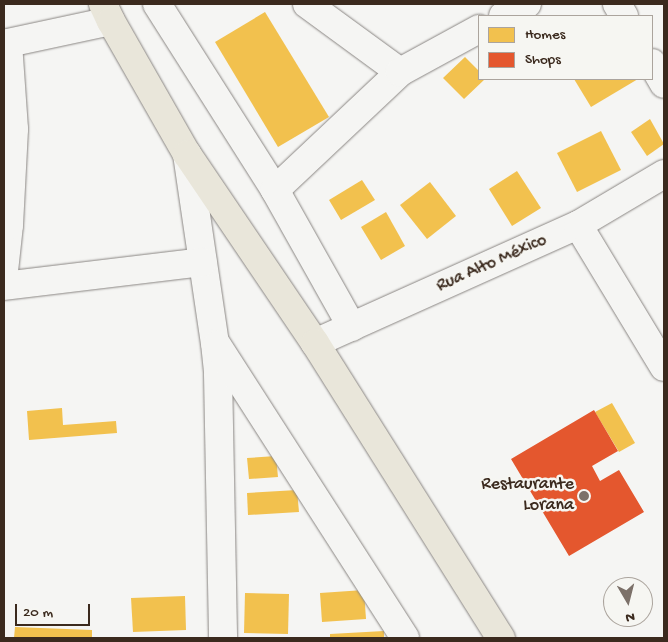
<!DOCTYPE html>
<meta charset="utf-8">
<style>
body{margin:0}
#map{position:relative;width:668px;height:642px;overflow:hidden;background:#f5f5f3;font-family:"Gochi Hand",sans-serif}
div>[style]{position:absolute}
.homes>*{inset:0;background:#f2c14e}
.shops>*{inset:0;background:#e4572e}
.roads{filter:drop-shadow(0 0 1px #8a8683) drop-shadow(0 0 1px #8a8683)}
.street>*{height:28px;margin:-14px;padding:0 14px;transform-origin:14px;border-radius:14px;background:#f5f5f3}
.primary>*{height:28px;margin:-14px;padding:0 14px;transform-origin:14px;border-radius:14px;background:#e9e6da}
.dots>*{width:14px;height:14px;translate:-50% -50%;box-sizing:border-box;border:2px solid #f6f6f2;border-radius:50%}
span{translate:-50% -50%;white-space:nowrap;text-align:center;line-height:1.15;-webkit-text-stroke:5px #f6f6f2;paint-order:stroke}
.street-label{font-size:18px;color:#3b2a1e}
.poi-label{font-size:18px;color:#3b2a1e}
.right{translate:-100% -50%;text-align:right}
.frame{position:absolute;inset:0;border:5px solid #3b2a1e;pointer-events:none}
.legend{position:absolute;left:478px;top:15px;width:175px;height:65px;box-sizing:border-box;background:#f6f6f2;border:1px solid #aba49d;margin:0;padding:6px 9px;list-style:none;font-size:15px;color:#3b2a1e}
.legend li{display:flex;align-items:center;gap:10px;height:25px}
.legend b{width:25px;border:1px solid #aba49d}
.north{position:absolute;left:603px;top:577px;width:50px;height:50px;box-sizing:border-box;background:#f6f6f2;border:1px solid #aba49d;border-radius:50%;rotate:172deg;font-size:14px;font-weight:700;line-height:20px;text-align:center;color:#3b2a1e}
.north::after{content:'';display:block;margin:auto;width:18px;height:22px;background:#7c7169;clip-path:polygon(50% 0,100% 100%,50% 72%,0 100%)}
.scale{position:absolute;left:15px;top:604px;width:75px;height:22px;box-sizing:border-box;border:2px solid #3b2a1e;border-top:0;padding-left:6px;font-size:15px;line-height:18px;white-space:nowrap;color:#3b2a1e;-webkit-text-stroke:4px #f6f6f2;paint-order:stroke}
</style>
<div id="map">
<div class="homes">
<div style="clip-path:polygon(265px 12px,329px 117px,278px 147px,215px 42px)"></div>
<div style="clip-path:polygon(465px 57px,479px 71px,479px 79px,485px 79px,464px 99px,443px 78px)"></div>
<div style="clip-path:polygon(574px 79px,638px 79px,591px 107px)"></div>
<div style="clip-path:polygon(650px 119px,664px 144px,647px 156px,631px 132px)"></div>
<div style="clip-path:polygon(601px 131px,621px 170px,577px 192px,557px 153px)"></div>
<div style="clip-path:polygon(517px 171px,541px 208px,512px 226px,489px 189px)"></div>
<div style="clip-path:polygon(362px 180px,375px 200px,341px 220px,329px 200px)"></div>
<div style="clip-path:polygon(430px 182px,456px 216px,427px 239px,400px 205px)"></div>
<div style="clip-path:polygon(386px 212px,405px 246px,381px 260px,361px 227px)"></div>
<div style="clip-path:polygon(612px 403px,635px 443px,619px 452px,595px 412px)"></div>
<div style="clip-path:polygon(62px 408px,63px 425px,116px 421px,117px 433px,29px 440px,27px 411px)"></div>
<div style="clip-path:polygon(276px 456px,278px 477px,249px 479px,247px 458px)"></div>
<div style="clip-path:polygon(297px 490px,299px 512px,248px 515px,247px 493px)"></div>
<div style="clip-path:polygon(364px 590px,366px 619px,322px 622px,320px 593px)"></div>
<div style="clip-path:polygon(245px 593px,289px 594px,288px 634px,244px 633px)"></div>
<div style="clip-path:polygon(185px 596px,186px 630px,133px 632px,131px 598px)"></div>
<div style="clip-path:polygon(15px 627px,92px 630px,92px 638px,14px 638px)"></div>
<div style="clip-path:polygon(384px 631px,384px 638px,330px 638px,330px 634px)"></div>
</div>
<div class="shops">
<div style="clip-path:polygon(594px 410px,618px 451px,592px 466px,600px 481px,619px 470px,644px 512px,569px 556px,511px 459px)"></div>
</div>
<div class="roads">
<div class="street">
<div style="left:157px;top:4px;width:220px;rotate:57.6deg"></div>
<div style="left:275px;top:190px;width:157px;rotate:60.7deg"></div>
<div style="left:307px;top:4px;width:115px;rotate:36.2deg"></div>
<div style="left:617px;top:4px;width:14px;rotate:60deg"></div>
<div style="left:503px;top:16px;width:27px;rotate:-27deg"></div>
<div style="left:652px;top:63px;width:24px;rotate:60deg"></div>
<div style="left:187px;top:154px;width:191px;rotate:81.6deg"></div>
<div style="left:215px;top:343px;width:31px;rotate:84deg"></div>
<div style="left:218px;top:374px;width:264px;rotate:88.9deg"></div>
<div style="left:275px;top:190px;width:172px;rotate:-43.3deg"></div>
<div style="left:400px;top:72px;width:90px;rotate:-28.6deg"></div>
<div style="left:578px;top:225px;width:166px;rotate:58.8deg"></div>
<div style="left:4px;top:271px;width:46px;rotate:-83.8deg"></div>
<div style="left:9px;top:225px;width:96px;rotate:-87deg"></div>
<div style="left:14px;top:129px;width:86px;rotate:-94deg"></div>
<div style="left:8px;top:43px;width:105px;rotate:-12.1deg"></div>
<div style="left:4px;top:286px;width:200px;rotate:-6.9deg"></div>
<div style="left:315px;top:343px;width:288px;rotate:-24.2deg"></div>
<div style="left:578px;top:225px;width:100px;rotate:-30.7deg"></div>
<div style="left:217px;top:345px;width:348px;rotate:57.3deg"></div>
</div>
<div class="primary">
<div style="left:103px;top:4px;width:19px;rotate:65deg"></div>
<div style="left:111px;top:21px;width:153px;rotate:60.3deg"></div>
<div style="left:187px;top:154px;width:228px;rotate:55.9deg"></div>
<div style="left:315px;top:343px;width:349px;rotate:57.8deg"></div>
</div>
</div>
<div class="dots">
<div style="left:584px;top:496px;background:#7c7169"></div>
</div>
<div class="street-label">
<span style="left:492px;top:264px;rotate:-24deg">Rua Alto México</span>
</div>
<div class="poi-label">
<span class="right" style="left:574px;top:496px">Restaurante<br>Lorana</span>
</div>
<div class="frame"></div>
<ul class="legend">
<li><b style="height:14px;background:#f2c14e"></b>Homes</li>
<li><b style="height:14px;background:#e4572e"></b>Shops</li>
</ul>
<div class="north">N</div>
<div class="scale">20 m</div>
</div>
